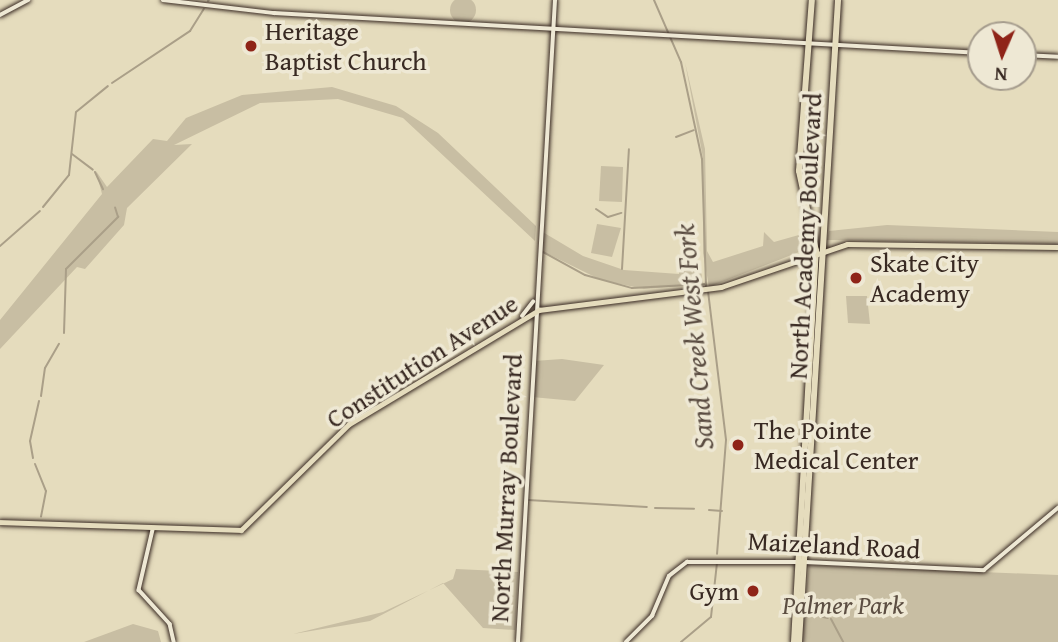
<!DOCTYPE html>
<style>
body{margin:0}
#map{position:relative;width:1058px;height:642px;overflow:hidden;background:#e5dcbd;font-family:"Gentium Book Plus",serif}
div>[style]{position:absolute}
.green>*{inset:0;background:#c8bea3}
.round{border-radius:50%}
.stream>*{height:2px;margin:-1px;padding:0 1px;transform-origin:1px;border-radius:1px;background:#aa9f88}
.roads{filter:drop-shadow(0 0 2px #382922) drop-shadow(0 0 2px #382922)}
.secondary>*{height:3.5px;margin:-1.75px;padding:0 1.75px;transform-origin:1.75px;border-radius:1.75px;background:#eee8d4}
.primary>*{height:5px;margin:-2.5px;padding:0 2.5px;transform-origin:2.5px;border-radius:2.5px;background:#e5dcbd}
.highway>*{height:6px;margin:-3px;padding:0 3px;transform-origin:3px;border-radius:3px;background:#e5dcbd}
.dots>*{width:19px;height:19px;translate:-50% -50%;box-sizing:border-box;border:4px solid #eee8d4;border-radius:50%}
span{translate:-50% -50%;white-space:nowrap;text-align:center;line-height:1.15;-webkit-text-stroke:7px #eee8d4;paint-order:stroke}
.poi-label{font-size:26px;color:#382922}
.left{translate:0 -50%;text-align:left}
.right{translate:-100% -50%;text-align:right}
.street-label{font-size:26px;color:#382922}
.park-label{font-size:26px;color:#5c4e42;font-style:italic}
.water-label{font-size:28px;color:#5a4c41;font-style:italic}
.north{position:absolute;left:967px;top:21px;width:70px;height:70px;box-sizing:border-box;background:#eee8d4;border:2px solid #a59c8d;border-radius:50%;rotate:183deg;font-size:19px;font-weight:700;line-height:28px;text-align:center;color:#382922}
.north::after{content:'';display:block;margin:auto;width:24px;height:32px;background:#8f2418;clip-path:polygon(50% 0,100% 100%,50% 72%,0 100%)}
</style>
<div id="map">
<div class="green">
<div class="round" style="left:450px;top:-3px;width:26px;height:26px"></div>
<div style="clip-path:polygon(685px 62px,705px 149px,707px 251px,713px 262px,763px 246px,764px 232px,774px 242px,813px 231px,812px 247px,709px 287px,703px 253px,703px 158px)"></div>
<div style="clip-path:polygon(332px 87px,396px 106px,438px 133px,536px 226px,535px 241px,403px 118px,338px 99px,260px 103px,174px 145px,192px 144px,127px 208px,124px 225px,85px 269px,77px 267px,0 349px,0 320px,102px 194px,96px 171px,107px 187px,153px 139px,167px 141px,186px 118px,242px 95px)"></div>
<div style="clip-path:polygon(601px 166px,623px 167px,622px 202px,599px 201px)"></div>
<div style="clip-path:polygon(597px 224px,621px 228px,612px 257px,591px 253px)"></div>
<div style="clip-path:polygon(887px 225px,1058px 232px,1058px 244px,827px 240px,829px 231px)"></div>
<div style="clip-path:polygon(541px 231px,583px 256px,624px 270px,679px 274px,679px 268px,700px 265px,703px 284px,644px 289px,601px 280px,540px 250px)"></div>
<div style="clip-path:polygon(846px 296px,867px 296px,870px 324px,848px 323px)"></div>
<div style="clip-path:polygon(562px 359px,604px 365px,575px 401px,532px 397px,534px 361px)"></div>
<div style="clip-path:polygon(809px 565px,1058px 575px,1058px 642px,801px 642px)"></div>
<div style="clip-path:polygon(456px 569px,518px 572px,515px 630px,483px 628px,443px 583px,370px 621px,293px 634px,383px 612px,453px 579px)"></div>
<div style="clip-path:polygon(133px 624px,158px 631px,161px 642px,84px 642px)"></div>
</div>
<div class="stream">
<div style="left:654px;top:0;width:68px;rotate:66.5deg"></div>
<div style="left:681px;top:62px;width:99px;rotate:77.8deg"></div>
<div style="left:702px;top:159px;width:127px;rotate:88.2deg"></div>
<div style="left:208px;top:1px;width:1px;rotate:-45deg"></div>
<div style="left:112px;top:83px;width:94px;rotate:-33.7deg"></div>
<div style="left:190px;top:31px;width:26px;rotate:-58deg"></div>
<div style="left:676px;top:137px;width:19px;rotate:-21deg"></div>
<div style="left:72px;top:154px;width:26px;rotate:37deg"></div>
<div style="left:95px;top:172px;width:19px;rotate:65deg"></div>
<div style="left:43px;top:207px;width:41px;rotate:-50.9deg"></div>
<div style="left:69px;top:175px;width:63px;rotate:-83.7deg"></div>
<div style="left:76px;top:112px;width:41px;rotate:-39.1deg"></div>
<div style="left:596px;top:209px;width:14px;rotate:34deg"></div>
<div style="left:608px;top:217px;width:14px;rotate:-17deg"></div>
<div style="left:0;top:246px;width:53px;rotate:-41.2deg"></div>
<div style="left:543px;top:252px;width:48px;rotate:28.7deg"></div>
<div style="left:585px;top:275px;width:49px;rotate:15.5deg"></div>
<div style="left:632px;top:288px;width:74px;rotate:-3.1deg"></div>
<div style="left:622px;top:269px;width:120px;rotate:-86.7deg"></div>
<div style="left:708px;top:291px;width:150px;rotate:83.1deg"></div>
<div style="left:726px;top:440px;width:114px;rotate:94.5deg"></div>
<div style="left:64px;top:333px;width:64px;rotate:-88.2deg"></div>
<div style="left:66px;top:269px;width:74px;rotate:-45deg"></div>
<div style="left:118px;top:217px;width:10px;rotate:-107deg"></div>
<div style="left:41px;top:396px;width:28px;rotate:-82deg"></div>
<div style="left:45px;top:368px;width:28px;rotate:-60deg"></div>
<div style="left:33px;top:458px;width:17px;rotate:-100deg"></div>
<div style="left:30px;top:441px;width:41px;rotate:-77.3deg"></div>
<div style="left:35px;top:464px;width:29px;rotate:68deg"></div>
<div style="left:46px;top:491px;width:26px;rotate:101deg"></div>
<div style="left:528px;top:500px;width:119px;rotate:3.4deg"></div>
<div style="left:655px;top:508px;width:39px;rotate:1deg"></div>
<div style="left:709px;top:510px;width:13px;rotate:4deg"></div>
<div style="left:819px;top:616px;width:9px;rotate:13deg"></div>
<div style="left:831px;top:619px;width:26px;rotate:62deg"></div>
<div style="left:681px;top:642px;width:39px;rotate:-40deg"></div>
<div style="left:711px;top:617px;width:54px;rotate:-83.7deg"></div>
</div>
<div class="roads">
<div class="secondary">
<div style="left:163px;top:0;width:112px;rotate:6.7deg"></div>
<div style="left:274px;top:13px;width:708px;rotate:3.24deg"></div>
<div style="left:0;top:15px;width:32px;rotate:-28deg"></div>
<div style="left:1023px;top:55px;width:35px;rotate:3deg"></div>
<div style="left:522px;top:316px;width:18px;rotate:-52deg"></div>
<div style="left:153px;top:530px;width:62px;rotate:103.1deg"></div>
<div style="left:139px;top:590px;width:46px;rotate:47.6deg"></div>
<div style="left:170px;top:624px;width:18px;rotate:77deg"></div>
<div style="left:805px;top:562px;width:179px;rotate:2.6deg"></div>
<div style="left:984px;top:570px;width:97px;rotate:-40deg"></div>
<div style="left:518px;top:642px;width:643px;rotate:-86.7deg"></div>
<div style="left:626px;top:642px;width:37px;rotate:-45deg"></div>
<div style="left:652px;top:616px;width:43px;rotate:-67deg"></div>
<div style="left:669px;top:576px;width:23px;rotate:-38deg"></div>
<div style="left:687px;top:562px;width:110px"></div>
</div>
<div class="primary">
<div style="left:0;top:522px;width:241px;rotate:1.9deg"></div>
<div style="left:241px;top:530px;width:151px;rotate:-44.5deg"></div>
<div style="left:349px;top:424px;width:222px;rotate:-31deg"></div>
<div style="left:539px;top:310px;width:183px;rotate:-7.2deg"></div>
<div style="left:721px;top:287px;width:133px;rotate:-18.8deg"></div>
<div style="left:847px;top:244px;width:211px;rotate:0.8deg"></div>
</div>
<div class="highway">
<div style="left:794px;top:642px;width:392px;rotate:-86.8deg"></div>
<div style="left:816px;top:251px;width:82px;rotate:-102deg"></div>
<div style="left:799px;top:171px;width:171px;rotate:-85.7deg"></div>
<div style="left:799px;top:642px;width:643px;rotate:-86.52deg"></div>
</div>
</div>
<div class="dots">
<div style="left:251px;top:46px;background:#8f2418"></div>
<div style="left:856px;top:278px;background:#8f2418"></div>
<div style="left:738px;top:445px;background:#8f2418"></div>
<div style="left:753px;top:591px;background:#8f2418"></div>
</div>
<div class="poi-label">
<span class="left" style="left:265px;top:46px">Heritage<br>Baptist Church</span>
<span class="left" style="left:870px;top:278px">Skate City<br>Academy</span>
<span class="left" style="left:754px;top:445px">The Pointe<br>Medical Center</span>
<span class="right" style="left:739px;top:591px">Gym</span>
</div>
<div class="street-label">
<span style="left:805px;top:236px;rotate:-87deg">North Academy Boulevard</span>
<span style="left:422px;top:361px;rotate:-33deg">Constitution Avenue</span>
<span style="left:506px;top:488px;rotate:-87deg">North Murray Boulevard</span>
<span style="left:834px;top:545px;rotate:3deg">Maizeland Road</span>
</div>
<div class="park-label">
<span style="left:843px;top:605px">Palmer Park</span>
</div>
<div class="water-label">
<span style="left:694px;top:337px;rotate:-95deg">Sand Creek West Fork</span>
</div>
<div class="north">N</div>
</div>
